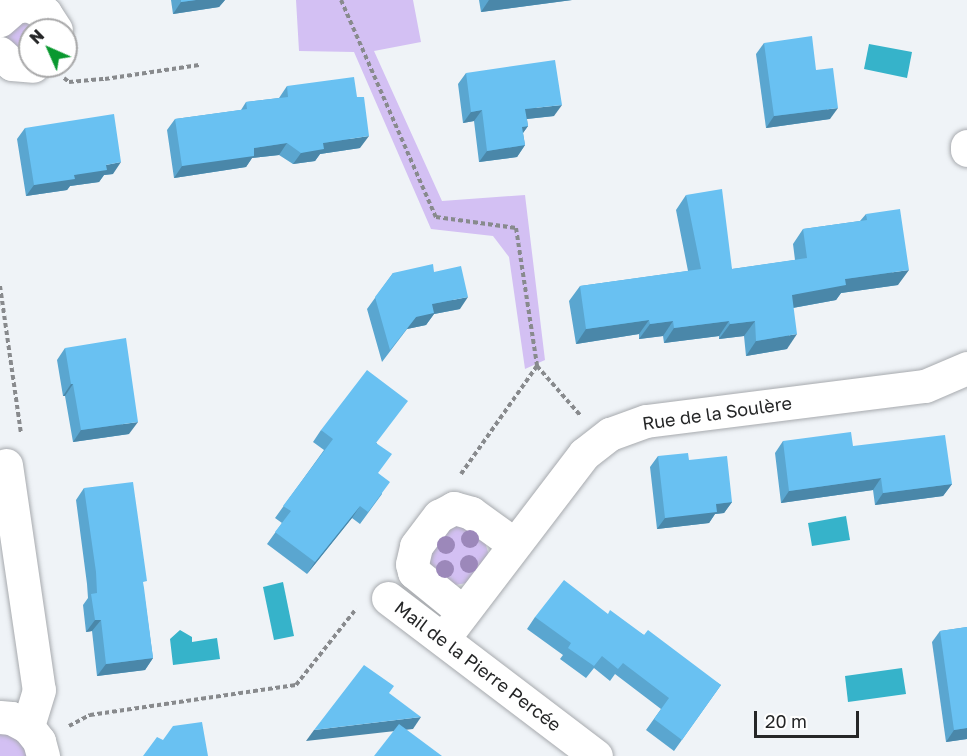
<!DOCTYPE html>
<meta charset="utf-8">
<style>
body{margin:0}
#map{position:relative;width:967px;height:756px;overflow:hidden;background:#eff3f7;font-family:"Golos Text",sans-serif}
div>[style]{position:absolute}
.green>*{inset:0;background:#d3c0f3}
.water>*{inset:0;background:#36b3ca}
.path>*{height:4px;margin-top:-2px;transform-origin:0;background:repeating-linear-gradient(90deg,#888a8d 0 4.5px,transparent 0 7.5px)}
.roads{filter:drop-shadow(0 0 2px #a7aaae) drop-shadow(0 0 2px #a7aaae)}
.minor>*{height:33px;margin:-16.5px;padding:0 16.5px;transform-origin:16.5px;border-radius:16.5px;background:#fff}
.trees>*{width:18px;height:18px;margin:-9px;border-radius:50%;background:#9c88ba}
.wall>*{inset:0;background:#5aa6d0}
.shaded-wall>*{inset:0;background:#4a87a9}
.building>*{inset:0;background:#69c1f2}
span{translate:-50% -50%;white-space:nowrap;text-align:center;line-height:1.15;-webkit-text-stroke:4.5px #fff;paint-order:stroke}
.street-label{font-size:18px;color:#252627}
.north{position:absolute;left:18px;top:18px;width:60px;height:60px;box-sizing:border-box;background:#fff;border:2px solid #a8a8a9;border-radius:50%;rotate:315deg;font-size:16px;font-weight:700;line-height:24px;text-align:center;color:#252627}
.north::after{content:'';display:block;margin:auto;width:21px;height:27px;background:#09982f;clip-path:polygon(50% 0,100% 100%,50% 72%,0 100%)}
.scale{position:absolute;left:754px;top:711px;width:105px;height:27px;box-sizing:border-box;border:3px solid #252627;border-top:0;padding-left:8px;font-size:18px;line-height:21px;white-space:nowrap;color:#252627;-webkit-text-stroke:4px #fff;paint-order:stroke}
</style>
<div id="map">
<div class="green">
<div style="clip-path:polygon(296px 0,413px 0,421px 42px,374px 51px,442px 201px,525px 195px,545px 360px,525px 369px,509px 257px,493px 236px,431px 229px,354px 52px,299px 51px)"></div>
<div style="clip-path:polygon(18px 16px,46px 30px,30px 30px,30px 57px,4px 37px,4px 33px)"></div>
<div style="clip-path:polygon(458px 522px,484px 539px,488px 552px,487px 559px,467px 583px,455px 585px,429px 568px,427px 542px)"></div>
<div style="clip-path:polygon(0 730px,14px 733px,30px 756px,0 756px)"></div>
</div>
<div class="water">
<div style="clip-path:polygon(869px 44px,912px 52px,907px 78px,864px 69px)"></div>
<div style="clip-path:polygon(846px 516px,850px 540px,812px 546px,808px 523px)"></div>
<div style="clip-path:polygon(283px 582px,294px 636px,274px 640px,263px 587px)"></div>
<div style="clip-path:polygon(180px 630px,192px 637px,192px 642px,217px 638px,220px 659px,173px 665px,170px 639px)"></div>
<div style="clip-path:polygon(902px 668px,906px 694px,848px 702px,845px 676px)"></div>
</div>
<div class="path">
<div style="left:341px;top:0;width:237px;rotate:66.4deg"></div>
<div style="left:436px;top:217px;width:81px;rotate:7.8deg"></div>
<div style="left:516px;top:228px;width:140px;rotate:81.3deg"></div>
<div style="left:537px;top:366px;width:65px;rotate:48.7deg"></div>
<div style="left:64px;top:78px;width:6px;rotate:39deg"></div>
<div style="left:69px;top:82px;width:36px;rotate:-5deg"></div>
<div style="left:105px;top:79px;width:95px;rotate:-8.5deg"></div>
<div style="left:0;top:286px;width:149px;rotate:81.9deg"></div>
<div style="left:461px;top:474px;width:132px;rotate:-54.9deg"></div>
<div style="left:69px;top:726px;width:24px;rotate:-28deg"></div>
<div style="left:90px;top:715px;width:208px;rotate:-8.3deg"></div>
<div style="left:296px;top:685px;width:97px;rotate:-51.7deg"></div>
</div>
<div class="roads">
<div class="minor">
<div style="left:0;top:20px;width:20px;rotate:-41deg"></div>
<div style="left:15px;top:7px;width:13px;rotate:-9deg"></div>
<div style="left:28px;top:5px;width:19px;rotate:25deg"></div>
<div style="left:45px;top:13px;width:20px;rotate:57deg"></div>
<div style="left:0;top:53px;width:16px;rotate:43deg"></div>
<div style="left:12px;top:64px;width:21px;rotate:5deg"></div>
<div style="left:967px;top:146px;width:4px;rotate:90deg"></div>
<div style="left:6px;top:465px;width:227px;rotate:81.7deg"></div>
<div style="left:39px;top:690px;width:39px;rotate:107deg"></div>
<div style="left:388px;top:598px;width:261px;rotate:37.2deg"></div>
<div style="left:463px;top:612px;width:63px;rotate:-140.8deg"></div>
<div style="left:414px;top:572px;width:8px;rotate:-104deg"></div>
<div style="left:412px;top:564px;width:18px;rotate:-77deg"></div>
<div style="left:416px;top:546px;width:38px;rotate:-53deg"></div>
<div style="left:439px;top:516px;width:17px;rotate:-28deg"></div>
<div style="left:454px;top:508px;width:18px;rotate:16deg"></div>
<div style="left:471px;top:513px;width:53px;rotate:35.8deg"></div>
<div style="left:443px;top:639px;width:233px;rotate:-52.7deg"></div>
<div style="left:584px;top:454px;width:33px;rotate:-38deg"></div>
<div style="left:610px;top:434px;width:38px;rotate:-20deg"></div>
<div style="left:646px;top:421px;width:281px;rotate:-7.2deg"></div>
<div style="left:925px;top:386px;width:46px;rotate:-23.2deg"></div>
<div style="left:0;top:717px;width:11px;rotate:5deg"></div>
<div style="left:11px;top:718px;width:19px;rotate:28deg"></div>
<div style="left:28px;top:727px;width:18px;rotate:52deg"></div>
<div style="left:39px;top:741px;width:16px;rotate:75deg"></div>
</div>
</div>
<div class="trees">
<div style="left:470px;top:539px"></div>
<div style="left:446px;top:545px"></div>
<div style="left:469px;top:564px"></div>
<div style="left:445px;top:569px"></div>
</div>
<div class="wall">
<div style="clip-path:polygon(171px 0,225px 0,219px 7px,173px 14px)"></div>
<div style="clip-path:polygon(479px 0,572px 0,481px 12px)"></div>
<div style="clip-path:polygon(764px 43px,816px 70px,830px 119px,766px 128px,756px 54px)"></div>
<div style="clip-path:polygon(466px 73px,554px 116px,527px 119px,528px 126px,523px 133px,525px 145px,517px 157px,479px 162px,474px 121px,463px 123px,458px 84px)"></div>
<div style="clip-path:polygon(287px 86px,360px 148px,320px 154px,315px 161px,293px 164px,279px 155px,252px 158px,246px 167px,174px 178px,167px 130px,175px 119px,241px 110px,246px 102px,279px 98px)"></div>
<div style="clip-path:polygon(25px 128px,113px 174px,104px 175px,99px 182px,70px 186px,67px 190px,26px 196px,17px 139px)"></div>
<div style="clip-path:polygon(686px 195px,732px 269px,795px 260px,793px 244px,803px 229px,860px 221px,866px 214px,898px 285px,841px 293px,836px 300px,793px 308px,787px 349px,746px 356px,744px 336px,719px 339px,719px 336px,664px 343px,663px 336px,639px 339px,639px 334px,576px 344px,569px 301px,580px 286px,688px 271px,676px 210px)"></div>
<div style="clip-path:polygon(434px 272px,460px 309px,434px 314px,426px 325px,407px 329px,382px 362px,367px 309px,393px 273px)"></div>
<div style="clip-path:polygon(65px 348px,129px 434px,73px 442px,65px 396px,63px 396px,57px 360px)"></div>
<div style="clip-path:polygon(321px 430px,377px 443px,378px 473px,382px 494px,360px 524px,352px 518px,307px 574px,267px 544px,282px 523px,275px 518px,324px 450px,313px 442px)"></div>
<div style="clip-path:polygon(783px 441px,853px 446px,952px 484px,943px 496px,875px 505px,873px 490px,781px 503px,775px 453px)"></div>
<div style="clip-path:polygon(658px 456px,689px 460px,732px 502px,724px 513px,715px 514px,709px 523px,657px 529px,650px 467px)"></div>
<div style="clip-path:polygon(84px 488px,143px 586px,153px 658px,145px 670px,97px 676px,92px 631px,86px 632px,83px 605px,88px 598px,87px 584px,76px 500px)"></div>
<div style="clip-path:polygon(608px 614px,644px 635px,721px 685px,674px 751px,646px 730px,661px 709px,615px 674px,610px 681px,594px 668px,586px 678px,560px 659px,563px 655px,527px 629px,535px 617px)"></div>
<div style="clip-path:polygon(967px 627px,967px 739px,946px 742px,932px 642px,940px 631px)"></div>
</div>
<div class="shaded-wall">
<div style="clip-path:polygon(196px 0,225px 0,219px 7px,173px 14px,181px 2px)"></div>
<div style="clip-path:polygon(489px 0,572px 0,481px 12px)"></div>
<div style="clip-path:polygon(562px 105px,554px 116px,517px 120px,525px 109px)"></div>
<div style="clip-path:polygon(838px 108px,830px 119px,766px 128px,774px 116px)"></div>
<div style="clip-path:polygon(482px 110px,474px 121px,463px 123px,471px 112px)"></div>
<div style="clip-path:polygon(528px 126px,520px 137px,522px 127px)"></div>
<div style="clip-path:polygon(369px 136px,360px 148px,320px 154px,315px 161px,293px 164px,301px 153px,323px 143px)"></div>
<div style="clip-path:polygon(287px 143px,279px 155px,252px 158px,246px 167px,174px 178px,182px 166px,254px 148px)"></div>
<div style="clip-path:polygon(525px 145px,517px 157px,479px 162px,487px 151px)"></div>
<div style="clip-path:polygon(121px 162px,113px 174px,104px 175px,99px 182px,70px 186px,67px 190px,26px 196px,34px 185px,74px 175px,106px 165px)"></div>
<div style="clip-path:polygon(909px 270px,898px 285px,841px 293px,836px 300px,781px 310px,792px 295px,845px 279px)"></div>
<div style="clip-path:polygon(468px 297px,460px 309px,434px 314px,426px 325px,407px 329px,382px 362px,416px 317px,432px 304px)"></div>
<div style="clip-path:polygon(649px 320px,639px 334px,576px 344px,586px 329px)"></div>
<div style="clip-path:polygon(673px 321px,663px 336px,639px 339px,650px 324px)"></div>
<div style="clip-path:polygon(729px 321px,719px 336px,664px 343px,674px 328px)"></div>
<div style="clip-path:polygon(755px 321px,744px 336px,719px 339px,730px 324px)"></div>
<div style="clip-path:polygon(797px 334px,787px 349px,746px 356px,756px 341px)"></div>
<div style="clip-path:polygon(71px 384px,73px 384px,65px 396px,63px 396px)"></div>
<div style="clip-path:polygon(138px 422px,129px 434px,73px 442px,81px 430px)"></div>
<div style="clip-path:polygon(881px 478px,873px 490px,781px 503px,789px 491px)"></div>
<div style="clip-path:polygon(952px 484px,943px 496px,875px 505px,883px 493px)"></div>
<div style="clip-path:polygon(732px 502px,724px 513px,715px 514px,709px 523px,657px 529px,665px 518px,716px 504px)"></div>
<div style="clip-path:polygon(360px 506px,352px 518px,307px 574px,315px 562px)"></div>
<div style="clip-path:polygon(95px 620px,101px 620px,92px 631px,86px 632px)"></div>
<div style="clip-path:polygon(153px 658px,145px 670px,97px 676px,106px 664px)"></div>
<div style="clip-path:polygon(421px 717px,413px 729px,306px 741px,314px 730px)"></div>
<div style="clip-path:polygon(967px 728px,967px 739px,946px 742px,954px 730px)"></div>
</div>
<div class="building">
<div style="clip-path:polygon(181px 0,196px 0,181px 2px)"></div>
<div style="clip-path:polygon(812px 36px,816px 70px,833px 68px,838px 108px,774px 116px,764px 43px)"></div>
<div style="clip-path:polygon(555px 60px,562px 105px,525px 109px,528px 126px,522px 127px,525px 145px,487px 151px,482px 110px,471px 112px,466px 73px)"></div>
<div style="clip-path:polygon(354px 77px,357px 97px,364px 97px,369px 136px,323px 143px,324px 149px,301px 153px,287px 143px,254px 148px,254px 156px,182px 166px,175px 119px,247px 109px,246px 102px,288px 97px,287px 86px)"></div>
<div style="clip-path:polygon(114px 114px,121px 162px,106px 165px,107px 170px,74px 175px,75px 179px,34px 185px,25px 128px)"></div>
<div style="clip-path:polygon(722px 189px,732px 269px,807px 258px,803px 229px,867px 220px,866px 214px,900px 209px,909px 270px,845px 279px,846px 285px,792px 295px,797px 334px,756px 341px,755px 321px,730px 324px,729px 321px,674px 328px,673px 321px,650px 324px,649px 320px,586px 329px,580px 286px,701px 269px,686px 195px)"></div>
<div style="clip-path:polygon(433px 264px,434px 272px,461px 266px,468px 297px,432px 304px,434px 313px,416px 317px,390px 350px,375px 297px,393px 273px)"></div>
<div style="clip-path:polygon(126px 338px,138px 422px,81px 430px,73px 384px,71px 384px,65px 348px)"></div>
<div style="clip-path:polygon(367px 370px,408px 401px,376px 443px,392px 454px,378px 473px,390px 482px,368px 512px,360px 506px,315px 562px,275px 532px,291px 511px,283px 506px,333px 439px,321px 430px)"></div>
<div style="clip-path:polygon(851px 432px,853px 446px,945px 435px,952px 484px,883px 493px,881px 478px,789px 491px,783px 441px)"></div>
<div style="clip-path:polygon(688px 453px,689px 460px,727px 456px,732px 502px,716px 504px,717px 512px,665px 518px,658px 456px)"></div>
<div style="clip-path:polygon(133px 482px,147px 581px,143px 582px,144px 588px,153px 658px,106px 664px,101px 620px,95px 620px,91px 594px,97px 593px,96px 572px,84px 488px)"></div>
<div style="clip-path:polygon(564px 580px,608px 614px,610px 610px,644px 635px,648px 630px,721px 685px,682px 740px,654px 719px,669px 698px,623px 663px,618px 669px,602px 656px,594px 666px,568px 648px,571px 643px,535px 617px)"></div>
<div style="clip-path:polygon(967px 627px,967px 728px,954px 730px,940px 631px)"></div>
<div style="clip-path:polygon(364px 665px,394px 686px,389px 693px,421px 717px,314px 730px)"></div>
<div style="clip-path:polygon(202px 722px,208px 756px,143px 756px,157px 737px,163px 740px,173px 726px)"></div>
<div style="clip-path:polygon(399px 724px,442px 756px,374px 756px)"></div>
</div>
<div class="street-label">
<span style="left:717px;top:413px;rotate:-8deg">Rue de la Soulère</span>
<span style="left:478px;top:666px;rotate:37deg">Mail de la Pierre Percée</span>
</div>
<div class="north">N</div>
<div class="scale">20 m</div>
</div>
